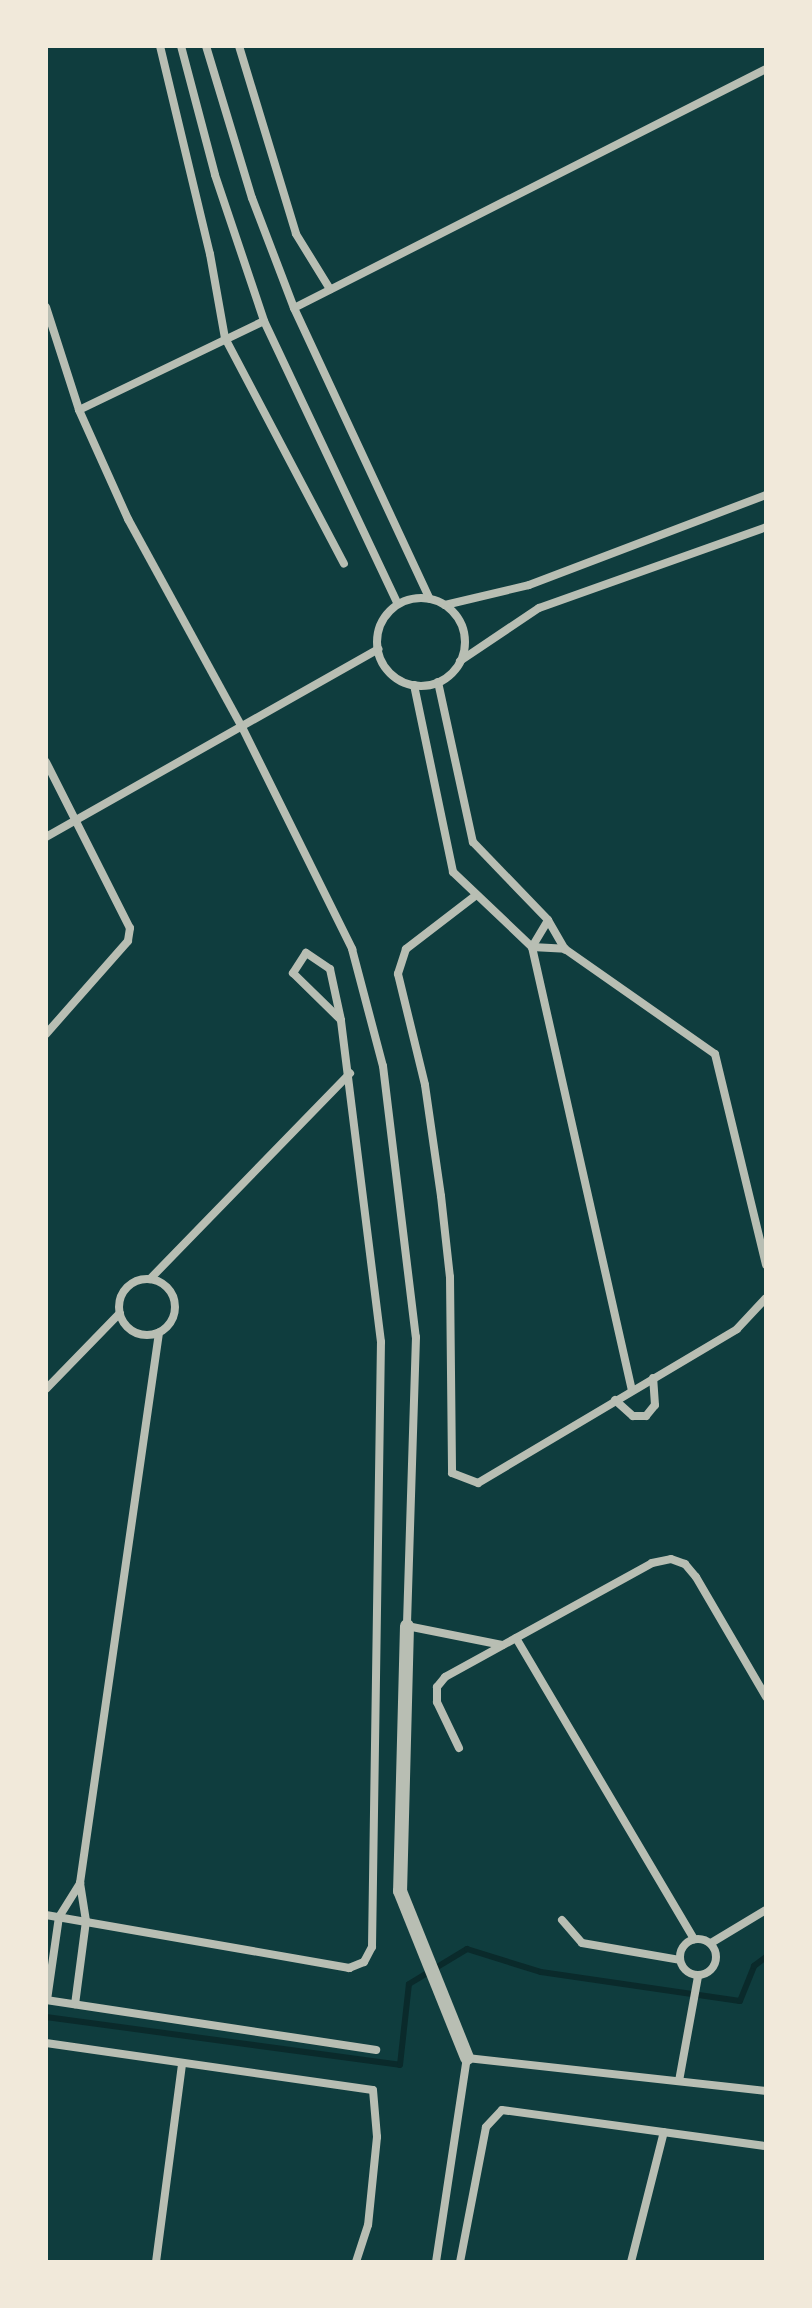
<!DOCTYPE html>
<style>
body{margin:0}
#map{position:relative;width:812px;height:2308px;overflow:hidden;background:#0f3d3e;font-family:"Varela Round",sans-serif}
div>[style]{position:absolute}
.stream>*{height:6px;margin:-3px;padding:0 3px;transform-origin:3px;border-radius:3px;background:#0a2a2b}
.minor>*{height:8px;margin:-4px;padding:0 4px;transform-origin:4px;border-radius:4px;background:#b8beb3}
.minor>.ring{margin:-4px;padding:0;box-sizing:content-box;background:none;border:8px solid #b8beb3;border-radius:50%}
.tertiary>*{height:14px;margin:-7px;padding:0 7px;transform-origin:7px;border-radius:7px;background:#b8beb3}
span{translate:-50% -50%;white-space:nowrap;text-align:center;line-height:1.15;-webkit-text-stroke:6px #f1e9da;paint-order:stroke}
.frame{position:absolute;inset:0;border:48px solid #f1e9da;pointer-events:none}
</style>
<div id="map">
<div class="stream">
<div style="left:46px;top:2017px;width:357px;rotate:7.7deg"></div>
<div style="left:400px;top:2065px;width:81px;rotate:-83.7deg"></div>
<div style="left:409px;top:1984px;width:68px;rotate:-31.1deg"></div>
<div style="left:467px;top:1949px;width:77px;rotate:17.3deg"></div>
<div style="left:541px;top:1972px;width:201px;rotate:8.3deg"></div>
<div style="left:740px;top:2001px;width:38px;rotate:-68deg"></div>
<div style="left:754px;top:1966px;width:15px;rotate:-37deg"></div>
</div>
<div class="minor">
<div style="left:160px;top:46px;width:214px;rotate:76.5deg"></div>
<div style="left:210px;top:254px;width:85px;rotate:79.9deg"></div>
<div style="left:225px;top:338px;width:255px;rotate:62.2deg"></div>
<div style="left:181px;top:46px;width:133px;rotate:75.2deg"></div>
<div style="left:215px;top:175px;width:154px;rotate:71.4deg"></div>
<div style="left:264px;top:321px;width:313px;rotate:64.7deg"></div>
<div style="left:206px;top:46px;width:159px;rotate:73.2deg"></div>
<div style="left:252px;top:198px;width:118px;rotate:69.1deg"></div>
<div style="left:294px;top:308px;width:321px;rotate:65deg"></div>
<div style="left:239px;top:46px;width:196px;rotate:73.1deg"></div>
<div style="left:296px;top:234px;width:65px;rotate:58.3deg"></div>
<div style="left:46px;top:307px;width:108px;rotate:72.2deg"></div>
<div style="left:79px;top:410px;width:120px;rotate:65.8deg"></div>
<div style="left:128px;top:519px;width:239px;rotate:61.3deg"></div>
<div style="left:243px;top:729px;width:246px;rotate:63.6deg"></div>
<div style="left:352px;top:949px;width:121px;rotate:75.2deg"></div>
<div style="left:383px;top:1066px;width:273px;rotate:83.1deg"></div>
<div style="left:416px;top:1337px;width:289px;rotate:91.8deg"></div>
<div style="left:407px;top:1626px;width:97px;rotate:11.3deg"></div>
<div style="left:294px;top:308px;width:529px;rotate:-26.86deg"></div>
<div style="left:79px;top:410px;width:205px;rotate:-25.7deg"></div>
<div class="ring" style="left:377px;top:598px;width:80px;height:80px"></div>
<div style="left:445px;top:605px;width:86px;rotate:-13.4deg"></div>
<div style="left:529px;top:585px;width:254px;rotate:-20.8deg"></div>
<div style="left:460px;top:661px;width:95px;rotate:-33.9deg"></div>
<div style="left:539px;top:608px;width:241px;rotate:-19.6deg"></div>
<div style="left:438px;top:682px;width:164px;rotate:77.7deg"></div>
<div style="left:473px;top:842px;width:108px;rotate:46.1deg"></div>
<div style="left:548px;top:920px;width:34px;rotate:60deg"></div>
<div style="left:414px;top:685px;width:191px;rotate:78.2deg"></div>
<div style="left:453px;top:872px;width:109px;rotate:43.5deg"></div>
<div style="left:532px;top:947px;width:33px;rotate:3deg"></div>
<div style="left:565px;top:949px;width:183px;rotate:35deg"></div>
<div style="left:715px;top:1054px;width:217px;rotate:76.4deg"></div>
<div style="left:46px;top:762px;width:186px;rotate:63.2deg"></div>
<div style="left:130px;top:928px;width:13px;rotate:99deg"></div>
<div style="left:128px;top:941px;width:124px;rotate:131.4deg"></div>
<div style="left:46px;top:837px;width:382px;rotate:-29.5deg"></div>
<div style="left:475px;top:896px;width:87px;rotate:142.5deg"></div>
<div style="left:406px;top:949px;width:26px;rotate:108deg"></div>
<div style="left:398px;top:974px;width:114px;rotate:76.3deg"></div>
<div style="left:425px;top:1085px;width:112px;rotate:81.8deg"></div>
<div style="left:441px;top:1196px;width:81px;rotate:83.7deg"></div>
<div style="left:450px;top:1277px;width:196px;rotate:89.4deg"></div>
<div style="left:452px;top:1473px;width:28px;rotate:21deg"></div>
<div style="left:478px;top:1483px;width:301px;rotate:-30.7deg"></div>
<div style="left:737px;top:1329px;width:42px;rotate:-46.9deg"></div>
<div style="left:532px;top:947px;width:454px;rotate:77.3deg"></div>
<div style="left:532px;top:947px;width:31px;rotate:-59deg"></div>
<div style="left:150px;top:1279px;width:287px;rotate:-45.8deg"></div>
<div class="ring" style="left:119px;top:1279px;width:48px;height:48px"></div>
<div style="left:46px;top:1389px;width:106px;rotate:-45.8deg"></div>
<div style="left:615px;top:1400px;width:24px;rotate:42deg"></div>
<div style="left:633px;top:1416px;width:13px"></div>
<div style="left:646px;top:1416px;width:14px;rotate:-51deg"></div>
<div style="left:655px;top:1405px;width:27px;rotate:-94deg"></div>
<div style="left:516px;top:1638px;width:350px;rotate:59.4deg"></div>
<div style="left:459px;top:1748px;width:51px;rotate:-115.6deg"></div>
<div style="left:437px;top:1702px;width:15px;rotate:-90deg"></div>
<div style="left:437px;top:1687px;width:13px;rotate:-51deg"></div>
<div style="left:445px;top:1677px;width:236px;rotate:-28.8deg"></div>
<div style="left:652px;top:1563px;width:19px;rotate:-12deg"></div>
<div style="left:671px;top:1559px;width:15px;rotate:20deg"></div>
<div style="left:685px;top:1564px;width:17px;rotate:50deg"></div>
<div style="left:696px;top:1577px;width:139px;rotate:59.7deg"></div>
<div style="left:80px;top:1883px;width:556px;rotate:-81.83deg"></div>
<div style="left:46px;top:1915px;width:308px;rotate:9.9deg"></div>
<div style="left:349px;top:1968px;width:16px;rotate:-22deg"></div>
<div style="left:364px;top:1962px;width:17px;rotate:-62deg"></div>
<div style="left:372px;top:1947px;width:605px;rotate:-89.15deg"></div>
<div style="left:381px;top:1342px;width:324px;rotate:-97.1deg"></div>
<div style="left:341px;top:1020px;width:52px;rotate:-102.2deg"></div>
<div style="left:330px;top:969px;width:29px;rotate:-146deg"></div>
<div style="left:306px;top:953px;width:24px;rotate:123deg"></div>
<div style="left:293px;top:973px;width:67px;rotate:44.4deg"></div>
<div style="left:562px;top:1920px;width:30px;rotate:49deg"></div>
<div style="left:582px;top:1943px;width:99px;rotate:9.8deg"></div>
<div class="ring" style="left:680px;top:1939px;width:28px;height:28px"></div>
<div style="left:711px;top:1943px;width:64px;rotate:-31deg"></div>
<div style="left:46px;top:2000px;width:334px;rotate:8.6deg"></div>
<div style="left:47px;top:2000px;width:84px;rotate:-81.8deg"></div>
<div style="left:59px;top:1917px;width:40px;rotate:-58deg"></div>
<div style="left:80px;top:1883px;width:38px;rotate:81deg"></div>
<div style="left:86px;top:1921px;width:84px;rotate:97.5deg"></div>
<div style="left:46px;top:2043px;width:330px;rotate:8.2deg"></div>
<div style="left:373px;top:2090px;width:47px;rotate:85.1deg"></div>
<div style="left:377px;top:2137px;width:88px;rotate:95.8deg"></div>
<div style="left:368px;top:2225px;width:39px;rotate:108deg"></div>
<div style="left:679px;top:2081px;width:107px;rotate:-79.7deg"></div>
<div style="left:156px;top:2262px;width:200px;rotate:-82.5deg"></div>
<div style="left:436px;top:2262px;width:206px;rotate:-81.4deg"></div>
<div style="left:467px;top:2058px;width:301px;rotate:6.3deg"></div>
<div style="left:460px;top:2262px;width:137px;rotate:-79.1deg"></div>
<div style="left:486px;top:2127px;width:23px;rotate:-47deg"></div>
<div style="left:502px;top:2110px;width:266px;rotate:7.8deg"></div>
<div style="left:631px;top:2262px;width:134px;rotate:-75.8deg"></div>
</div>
<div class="tertiary">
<div style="left:407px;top:1626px;width:265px;rotate:91.5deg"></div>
<div style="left:400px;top:1891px;width:180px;rotate:68.1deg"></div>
</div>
<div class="frame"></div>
</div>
